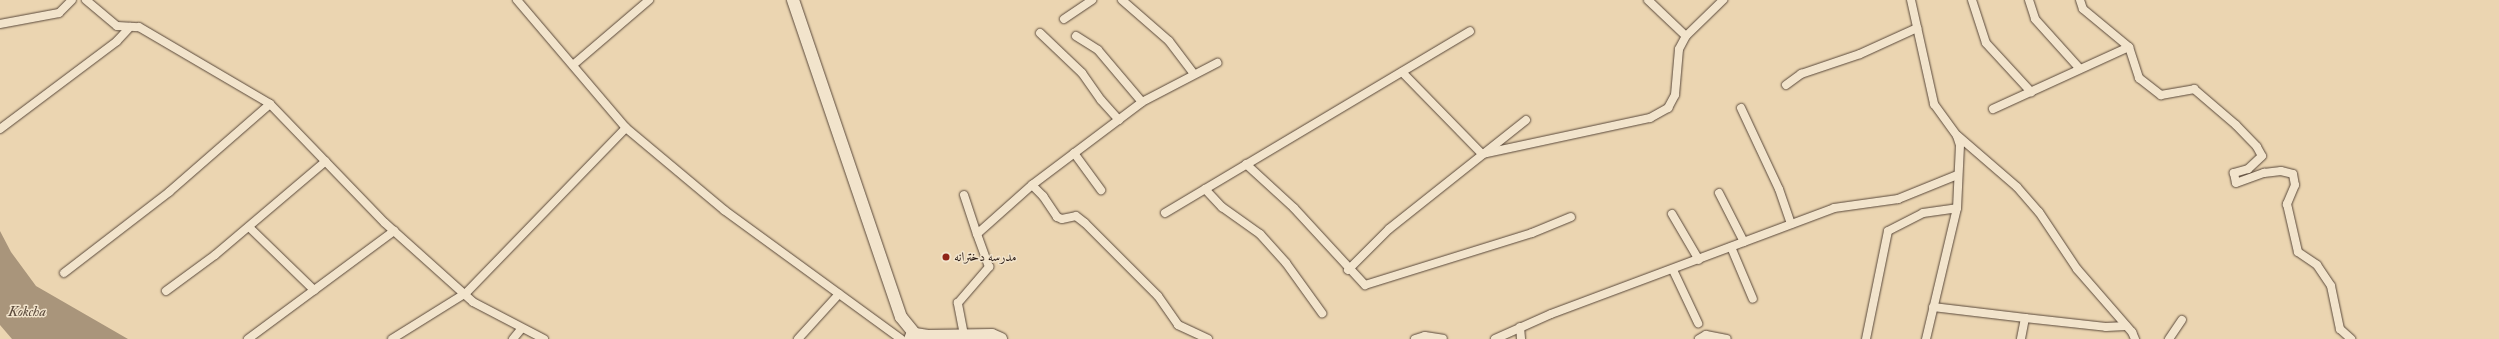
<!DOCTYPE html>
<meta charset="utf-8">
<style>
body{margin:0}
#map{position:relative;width:2499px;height:339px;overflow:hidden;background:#ebd5b1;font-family:"IM FELL Double Pica",Amiri,serif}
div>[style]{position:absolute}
.water>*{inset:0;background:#a9957b}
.roads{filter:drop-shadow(0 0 1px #59483a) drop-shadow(0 0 1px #59483a)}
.street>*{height:8px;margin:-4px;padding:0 4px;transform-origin:4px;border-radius:4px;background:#f2e4cc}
.secondary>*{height:12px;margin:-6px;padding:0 6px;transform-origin:6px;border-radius:6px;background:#f2e4cc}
.dots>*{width:11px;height:11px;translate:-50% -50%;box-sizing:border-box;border:2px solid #f2e4cc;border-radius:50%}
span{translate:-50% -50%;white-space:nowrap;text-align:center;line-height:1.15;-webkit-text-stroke:3px #f2e4cc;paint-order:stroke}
.poi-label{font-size:13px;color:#281912}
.left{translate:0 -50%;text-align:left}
.water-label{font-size:14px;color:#5c4b3c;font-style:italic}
</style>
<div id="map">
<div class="water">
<div style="clip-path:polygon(0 231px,11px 252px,36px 286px,128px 339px,12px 339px,0 325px)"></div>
</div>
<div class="roads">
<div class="street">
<div style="left:86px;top:0;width:40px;rotate:40deg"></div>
<div style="left:117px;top:26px;width:22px;rotate:3deg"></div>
<div style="left:139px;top:27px;width:152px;rotate:30.4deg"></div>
<div style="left:270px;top:104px;width:165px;rotate:46deg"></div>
<div style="left:385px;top:223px;width:118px;rotate:41.9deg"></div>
<div style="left:473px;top:302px;width:80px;rotate:27.5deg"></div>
<div style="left:517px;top:0;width:168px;rotate:49.6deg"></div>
<div style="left:626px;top:128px;width:128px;rotate:39.9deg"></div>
<div style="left:724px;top:210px;width:219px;rotate:36.1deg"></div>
<div style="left:1122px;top:0;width:62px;rotate:41.1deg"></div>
<div style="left:1169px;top:41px;width:41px;rotate:52.9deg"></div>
<div style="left:1648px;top:0;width:52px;rotate:43.5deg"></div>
<div style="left:1911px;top:0;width:107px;rotate:77.5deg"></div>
<div style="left:1934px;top:104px;width:39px;rotate:54deg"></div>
<div style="left:1957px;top:136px;width:9px;rotate:72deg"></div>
<div style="left:1960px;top:145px;width:63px;rotate:92.7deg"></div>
<div style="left:1957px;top:208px;width:135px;rotate:103.3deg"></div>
<div style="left:1972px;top:0;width:45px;rotate:72deg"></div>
<div style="left:1986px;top:43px;width:67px;rotate:47.4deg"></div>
<div style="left:2029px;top:0;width:20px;rotate:72deg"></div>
<div style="left:2035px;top:19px;width:67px;rotate:48deg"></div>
<div style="left:2080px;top:0;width:9px;rotate:72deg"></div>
<div style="left:2083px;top:9px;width:60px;rotate:39.6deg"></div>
<div style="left:2129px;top:47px;width:33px;rotate:72deg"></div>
<div style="left:2139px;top:78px;width:28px;rotate:38deg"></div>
<div style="left:2161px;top:95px;width:34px;rotate:-10deg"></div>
<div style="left:2194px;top:89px;width:55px;rotate:40.6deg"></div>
<div style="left:2236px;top:125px;width:30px;rotate:46deg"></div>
<div style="left:2257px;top:147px;width:10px;rotate:61deg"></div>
<div style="left:2262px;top:156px;width:19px;rotate:137deg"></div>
<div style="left:2248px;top:169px;width:15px;rotate:164deg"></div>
<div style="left:2234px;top:173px;width:10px;rotate:79deg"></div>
<div style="left:2236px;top:183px;width:30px;rotate:-20deg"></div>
<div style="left:2264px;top:173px;width:17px;rotate:-7deg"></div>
<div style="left:2281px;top:171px;width:12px;rotate:14deg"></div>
<div style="left:2293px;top:174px;width:11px;rotate:80deg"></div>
<div style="left:2295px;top:185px;width:21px;rotate:113deg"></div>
<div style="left:2287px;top:204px;width:49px;rotate:77.1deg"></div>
<div style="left:2298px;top:252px;width:23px;rotate:34deg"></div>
<div style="left:2317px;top:265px;width:25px;rotate:56deg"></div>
<div style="left:2331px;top:286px;width:44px;rotate:78.2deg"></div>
<div style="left:2340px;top:329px;width:15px;rotate:42deg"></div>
<div style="left:1064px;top:19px;width:34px;rotate:-34deg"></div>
<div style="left:0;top:24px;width:60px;rotate:-10.6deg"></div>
<div style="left:59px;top:13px;width:18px;rotate:-45deg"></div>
<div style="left:1040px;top:33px;width:58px;rotate:43.6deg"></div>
<div style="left:1082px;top:73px;width:33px;rotate:55deg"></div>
<div style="left:1101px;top:100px;width:27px;rotate:48deg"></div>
<div style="left:1076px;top:36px;width:26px;rotate:32deg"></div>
<div style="left:1098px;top:50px;width:68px;rotate:49.8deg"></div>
<div style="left:573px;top:65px;width:100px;rotate:-40.5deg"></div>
<div style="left:1402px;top:72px;width:115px;rotate:45.7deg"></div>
<div style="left:1482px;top:154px;width:172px;rotate:-12.1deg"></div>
<div style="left:1650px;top:118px;width:21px;rotate:-29deg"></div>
<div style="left:1668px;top:108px;width:15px;rotate:-62deg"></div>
<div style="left:1675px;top:95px;width:46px;rotate:-85deg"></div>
<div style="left:1679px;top:49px;width:15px;rotate:-62deg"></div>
<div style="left:1686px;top:36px;width:52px;rotate:-44.2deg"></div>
<div style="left:1786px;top:85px;width:19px;rotate:-36deg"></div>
<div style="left:1801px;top:74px;width:62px;rotate:-18.7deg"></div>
<div style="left:1860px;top:54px;width:63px;rotate:-24.5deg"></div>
<div style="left:1741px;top:108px;width:89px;rotate:64.9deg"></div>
<div style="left:1779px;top:189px;width:37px;rotate:71deg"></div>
<div style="left:1993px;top:109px;width:149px;rotate:-24.5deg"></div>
<div style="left:0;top:129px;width:146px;rotate:-36.9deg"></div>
<div style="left:117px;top:41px;width:19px;rotate:-47deg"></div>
<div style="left:1958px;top:136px;width:78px;rotate:40.8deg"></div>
<div style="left:2017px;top:187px;width:33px;rotate:49deg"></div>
<div style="left:2039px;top:212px;width:69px;rotate:56.3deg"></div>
<div style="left:2077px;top:269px;width:84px;rotate:48.9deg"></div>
<div style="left:2132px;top:332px;width:8px;rotate:67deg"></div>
<div style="left:1074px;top:153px;width:46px;rotate:53.9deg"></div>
<div style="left:1246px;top:164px;width:65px;rotate:42.5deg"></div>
<div style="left:1294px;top:208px;width:105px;rotate:47.3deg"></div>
<div style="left:1365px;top:285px;width:175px;rotate:-17.3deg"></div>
<div style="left:1532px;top:233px;width:42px;rotate:-22.3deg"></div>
<div style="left:1032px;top:185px;width:138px;rotate:-37deg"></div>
<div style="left:1142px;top:102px;width:85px;rotate:-27.5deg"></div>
<div style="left:1205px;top:189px;width:25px;rotate:47deg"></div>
<div style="left:1222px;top:207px;width:47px;rotate:35.4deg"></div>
<div style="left:1260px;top:234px;width:39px;rotate:48deg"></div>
<div style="left:1286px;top:263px;width:62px;rotate:54.2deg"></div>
<div style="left:1719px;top:193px;width:55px;rotate:63deg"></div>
<div style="left:964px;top:195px;width:41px;rotate:71.6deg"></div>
<div style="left:1165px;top:213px;width:355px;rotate:-30.8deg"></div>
<div style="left:1672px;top:214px;width:53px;rotate:59.6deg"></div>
<div style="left:249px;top:227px;width:91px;rotate:44.1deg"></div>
<div style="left:1731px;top:247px;width:56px;rotate:67.1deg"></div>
<div style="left:1348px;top:270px;width:58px;rotate:-45deg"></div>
<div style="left:1389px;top:229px;width:175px;rotate:-38.5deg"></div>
<div style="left:1673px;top:270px;width:59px;rotate:64.7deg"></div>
<div style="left:64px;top:273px;width:133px;rotate:-37.6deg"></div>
<div style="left:169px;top:192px;width:134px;rotate:-41.1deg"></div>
<div style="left:166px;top:291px;width:61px;rotate:-36.3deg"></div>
<div style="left:215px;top:255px;width:145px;rotate:-40.3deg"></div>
<div style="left:1933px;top:307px;width:93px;rotate:6.8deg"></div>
<div style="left:2025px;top:318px;width:21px;rotate:101deg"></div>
<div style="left:2025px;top:318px;width:81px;rotate:6.3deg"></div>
<div style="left:2106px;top:327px;width:20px;rotate:-3deg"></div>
<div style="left:1520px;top:327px;width:12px;rotate:85deg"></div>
<div style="left:964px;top:335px;width:33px;rotate:-101deg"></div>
<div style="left:958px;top:303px;width:48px;rotate:-49.3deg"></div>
<div style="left:989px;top:267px;width:35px;rotate:-110deg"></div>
<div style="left:977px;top:234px;width:74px;rotate:-41.7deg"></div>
<div style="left:1032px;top:185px;width:16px;rotate:45deg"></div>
<div style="left:1043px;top:196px;width:25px;rotate:56deg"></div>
<div style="left:1057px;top:217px;width:5px;rotate:22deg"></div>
<div style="left:1062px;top:219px;width:14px;rotate:-12deg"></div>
<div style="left:1076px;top:216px;width:11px;rotate:38deg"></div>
<div style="left:1085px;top:223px;width:103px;rotate:45deg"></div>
<div style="left:1158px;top:296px;width:35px;rotate:55deg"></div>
<div style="left:1178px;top:325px;width:33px;rotate:25deg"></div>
<div style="left:248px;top:339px;width:182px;rotate:-36.5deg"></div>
<div style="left:392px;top:339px;width:87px;rotate:-31.9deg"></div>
<div style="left:466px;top:293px;width:230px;rotate:-45.9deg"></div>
<div style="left:513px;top:339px;width:13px;rotate:-51deg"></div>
<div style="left:798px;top:339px;width:61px;rotate:-47.7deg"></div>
<div style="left:908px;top:339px;width:11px;rotate:-68deg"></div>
<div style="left:1415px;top:339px;width:10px;rotate:-17deg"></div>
<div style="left:1425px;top:336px;width:18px;rotate:9deg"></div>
<div style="left:1495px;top:339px;width:61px;rotate:-24.1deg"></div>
<div style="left:1551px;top:314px;width:302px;rotate:-20.5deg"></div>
<div style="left:1834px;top:208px;width:65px;rotate:-8deg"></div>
<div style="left:1898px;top:199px;width:64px;rotate:-22.1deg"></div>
<div style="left:1699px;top:339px;width:8px;rotate:-30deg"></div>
<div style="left:1706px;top:335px;width:21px;rotate:11deg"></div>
<div style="left:1866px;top:339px;width:110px;rotate:-78.5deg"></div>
<div style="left:1888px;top:231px;width:39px;rotate:-27deg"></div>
<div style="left:1923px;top:213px;width:34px;rotate:-8deg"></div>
<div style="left:2169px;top:339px;width:23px;rotate:-56deg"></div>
</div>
<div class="secondary">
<div style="left:793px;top:0;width:335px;rotate:71.2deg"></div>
<div style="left:901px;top:317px;width:22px;rotate:51deg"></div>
<div style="left:915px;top:334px;width:13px;rotate:9deg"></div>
<div style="left:928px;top:336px;width:64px;rotate:-0.9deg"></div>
<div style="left:992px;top:335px;width:10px;rotate:24deg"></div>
</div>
</div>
<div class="dots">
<div style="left:946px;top:257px;background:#8f2418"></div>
</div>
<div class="poi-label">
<span class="left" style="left:954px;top:257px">مدرسه دخترانه</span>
</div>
<div class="water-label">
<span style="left:27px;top:312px">Kokcha</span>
</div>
</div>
